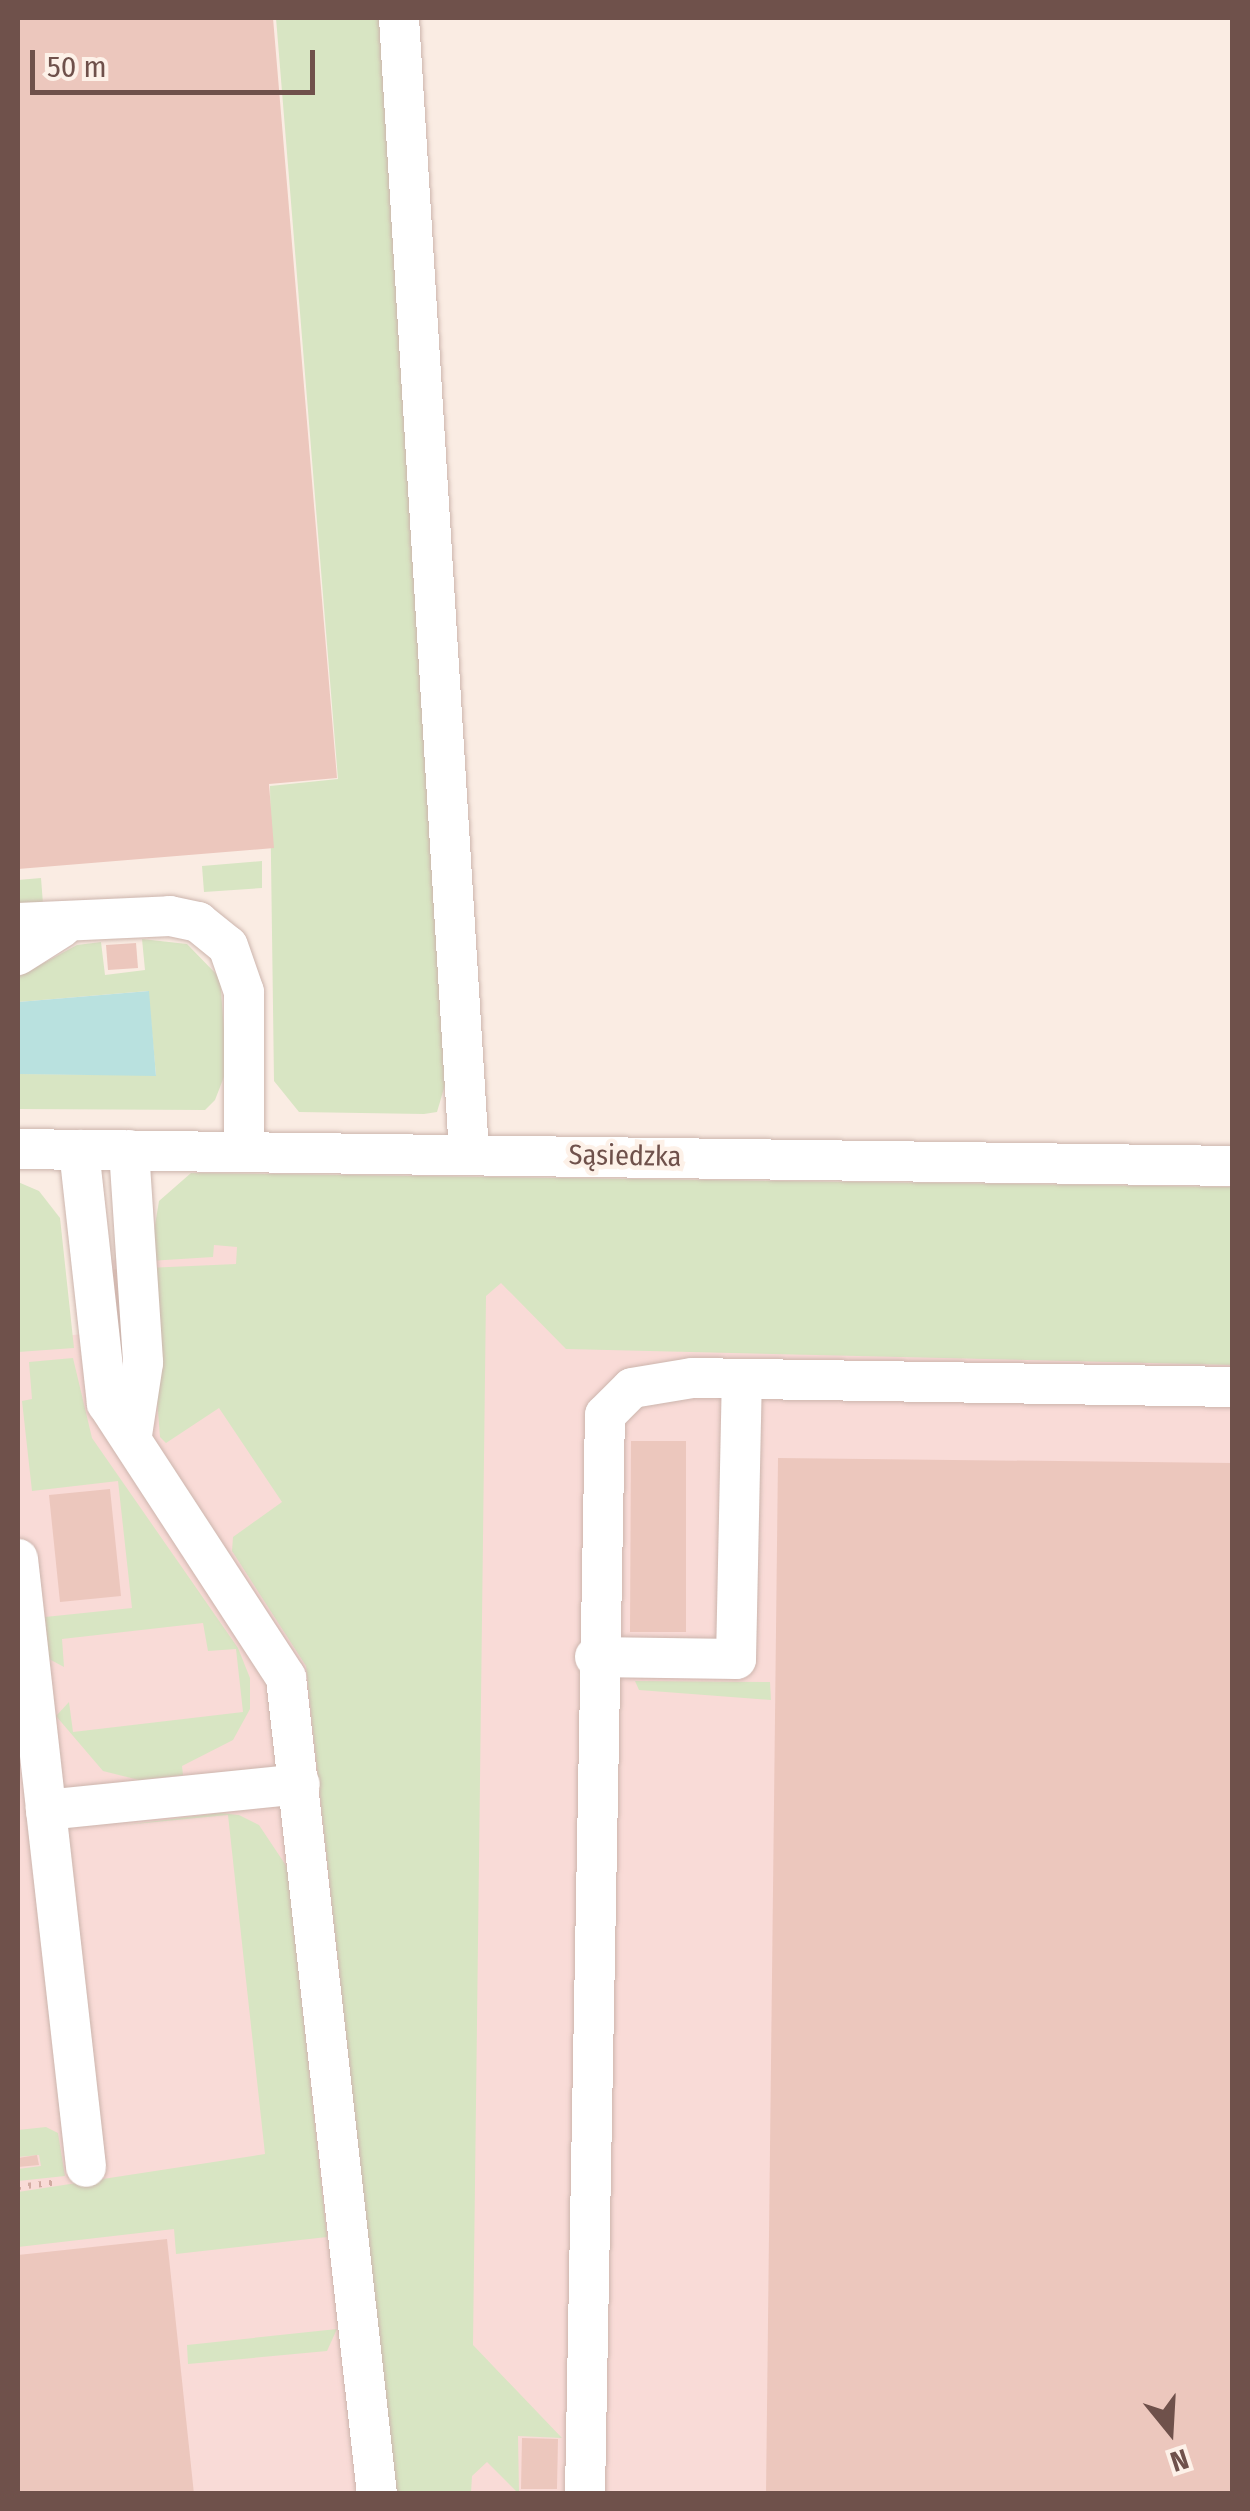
<!DOCTYPE html>
<meta charset="utf-8">
<style>
body{margin:0}
#map{position:relative;width:1250px;height:2511px;overflow:hidden;background:#faece3;font-family:"Fira Sans Condensed",sans-serif}
div>[style]{position:absolute}
.commercial>*{inset:0;background:#f9dbd7}
.green>*{inset:0;background:#d8e5c3}
.water>*{inset:0;background:#b9e1df}
.building>*{inset:0;background:#ecc7bd}
.path>*{height:6px;margin-top:-3px;transform-origin:0;background:repeating-linear-gradient(90deg,#d1aaa1 0 2.5px,transparent 0 10.5px)}
.roads{filter:drop-shadow(0 0 2px #ccb5ad) drop-shadow(0 0 2px #ccb5ad)}
.minor>*{height:40px;margin:-20px;padding:0 20px;transform-origin:20px;border-radius:20px;background:#fff}
span{translate:-50% -50%;white-space:nowrap;text-align:center;line-height:1.15;-webkit-text-stroke:9px #fdf1e8;paint-order:stroke}
.street-label{font-size:28px;color:#6f514b}
.frame{position:absolute;inset:0;border:20px solid #6f514b;pointer-events:none}
.north{position:absolute;left:1120px;top:2381px;width:100px;height:100px;-webkit-text-stroke:8px #fdf1e8;paint-order:stroke;rotate:162deg;font-size:28px;font-weight:700;line-height:40px;text-align:center;color:#6f514b}
.north::after{content:'';display:block;margin:auto;width:35px;height:45px;background:#6f514b;clip-path:polygon(50% 0,100% 100%,50% 72%,0 100%)}
.scale{position:absolute;left:30px;top:50px;width:285px;height:45px;box-sizing:border-box;border:5px solid #6f514b;border-top:0;padding-left:12px;font-size:30px;line-height:35px;white-space:nowrap;color:#6f514b;-webkit-text-stroke:8px #fdf1e8;paint-order:stroke}
</style>
<div id="map">
<div class="commercial">
<div style="clip-path:polygon(192px 1184px,1232px 1215px,1232px 2493px,18px 2493px,18px 1193px,72px 1335px,105px 1333px,99px 1261px,148px 1257px)"></div>
</div>
<div class="green">
<div style="clip-path:polygon(276px 18px,387px 18px,447px 1078px,437px 1112px,424px 1114px,299px 1112px,274px 1081px,270px 786px,338px 779px)"></div>
<div style="clip-path:polygon(262px 861px,262px 888px,204px 892px,202px 866px)"></div>
<div style="clip-path:polygon(41px 878px,43px 904px,18px 908px,18px 880px)"></div>
<div style="clip-path:polygon(142px 939px,187px 944px,220px 978px,227px 1069px,215px 1100px,205px 1110px,18px 1109px,18px 1074px,156px 1075px,148px 991px,18px 1002px,18px 977px,77px 945px,101px 942px,105px 975px,145px 970px)"></div>
<div style="clip-path:polygon(191px 1173px,1232px 1187px,1232px 1365px,566px 1349px,501px 1283px,486px 1296px,473px 2345px,562px 2438px,518px 2436px,519px 2492px,540px 2493px,518px 2493px,487px 2462px,472px 2476px,471px 2493px,396px 2493px,306px 1666px,232px 1551px,233px 1537px,282px 1502px,219px 1408px,166px 1443px,160px 1437px,147px 1268px,236px 1264px,237px 1247px,214px 1245px,213px 1257px,149px 1261px,159px 1201px)"></div>
<div style="clip-path:polygon(18px 1182px,39px 1191px,60px 1218px,74px 1348px,18px 1352px)"></div>
<div style="clip-path:polygon(73px 1358px,92px 1438px,238px 1648px,250px 1678px,250px 1709px,233px 1740px,182px 1766px,183px 1775px,139px 1780px,103px 1771px,56px 1716px,69px 1702px,73px 1732px,243px 1712px,236px 1649px,208px 1651px,203px 1623px,62px 1639px,64px 1667px,49px 1659px,45px 1617px,132px 1608px,118px 1481px,32px 1491px,22px 1401px,32px 1399px,29px 1362px)"></div>
<div style="clip-path:polygon(635px 1681px,770px 1682px,771px 1700px,639px 1690px)"></div>
<div style="clip-path:polygon(220px 1813px,239px 1815px,259px 1825px,287px 1867px,327px 2237px,176px 2254px,174px 2229px,18px 2247px,18px 2192px,265px 2154px,228px 1815px,124px 1825px)"></div>
<div style="clip-path:polygon(46px 2127px,58px 2133px,65px 2176px,18px 2181px,18px 2169px,41px 2166px,39px 2155px,18px 2157px,18px 2130px)"></div>
<div style="clip-path:polygon(337px 2329px,327px 2351px,188px 2364px,187px 2345px)"></div>
</div>
<div class="water">
<div style="clip-path:polygon(149px 991px,156px 1076px,18px 1074px,18px 1002px)"></div>
</div>
<div class="building">
<div style="clip-path:polygon(18px 18px,273px 18px,337px 778px,269px 784px,274px 848px,18px 869px)"></div>
<div style="clip-path:polygon(136px 943px,138px 968px,108px 970px,106px 945px)"></div>
<div style="clip-path:polygon(121px 1269px,125px 1321px,108px 1323px,104px 1270px)"></div>
<div style="clip-path:polygon(631px 1441px,686px 1441px,686px 1632px,630px 1632px)"></div>
<div style="clip-path:polygon(778px 1458px,1232px 1463px,1232px 2494px,766px 2494px)"></div>
<div style="clip-path:polygon(110px 1489px,121px 1596px,60px 1602px,49px 1495px)"></div>
<div style="clip-path:polygon(37px 2155px,39px 2165px,18px 2167px,18px 2158px)"></div>
<div style="clip-path:polygon(167px 2239px,194px 2494px,18px 2494px,18px 2255px)"></div>
<div style="clip-path:polygon(522px 2438px,558px 2439px,557px 2489px,521px 2489px)"></div>
</div>
<div class="path">
<div style="left:18px;top:2187px;width:35px;rotate:-7deg"></div>
</div>
<div class="roads">
<div class="minor">
<div style="left:399px;top:18px;width:1138px;rotate:86.47deg"></div>
<div style="left:18px;top:923px;width:152px;rotate:-2.6deg"></div>
<div style="left:170px;top:916px;width:29px;rotate:12deg"></div>
<div style="left:198px;top:922px;width:38px;rotate:39deg"></div>
<div style="left:228px;top:946px;width:49px;rotate:70.8deg"></div>
<div style="left:244px;top:992px;width:157px;rotate:90deg"></div>
<div style="left:18px;top:955px;width:52px;rotate:-32.5deg"></div>
<div style="left:18px;top:1149px;width:1214px;rotate:0.8deg"></div>
<div style="left:79px;top:1150px;width:255px;rotate:83.7deg"></div>
<div style="left:107px;top:1403px;width:328px;rotate:56.9deg"></div>
<div style="left:286px;top:1678px;width:821px;rotate:83.64deg"></div>
<div style="left:129px;top:1150px;width:213px;rotate:86.2deg"></div>
<div style="left:143px;top:1363px;width:73px;rotate:98.7deg"></div>
<div style="left:18px;top:1559px;width:253px;rotate:83.6deg"></div>
<div style="left:46px;top:1810px;width:255px;rotate:-5.8deg"></div>
<div style="left:595px;top:1657px;width:141px;rotate:0.8deg"></div>
<div style="left:736px;top:1659px;width:280px;rotate:-88.8deg"></div>
<div style="left:46px;top:1810px;width:359px;rotate:83.6deg"></div>
<div style="left:585px;top:2494px;width:1079px;rotate:-88.94deg"></div>
<div style="left:605px;top:1415px;width:38px;rotate:-45deg"></div>
<div style="left:632px;top:1388px;width:61px;rotate:-9.5deg"></div>
<div style="left:692px;top:1378px;width:540px;rotate:0.95deg"></div>
</div>
</div>
<div class="street-label">
<span style="left:625px;top:1156px;rotate:1deg">Sąsiedzka</span>
</div>
<div class="frame"></div>
<div class="north">N</div>
<div class="scale">50 m</div>
</div>
